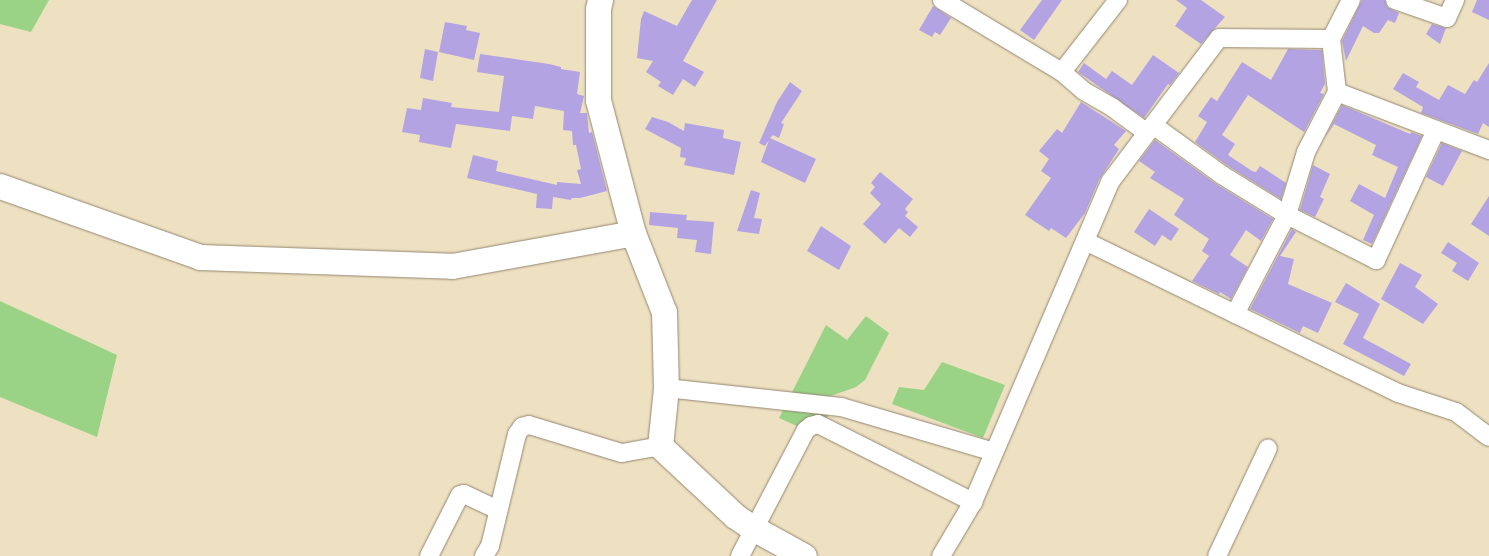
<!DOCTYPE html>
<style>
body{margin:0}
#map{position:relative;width:1489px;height:556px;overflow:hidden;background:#eee1c2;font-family:"Old Standard TT",serif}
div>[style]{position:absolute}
.green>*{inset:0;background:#9ad386}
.building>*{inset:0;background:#b3a3e2}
.roads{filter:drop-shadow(0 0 1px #948670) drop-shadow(0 0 1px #948670)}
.street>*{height:18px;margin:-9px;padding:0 9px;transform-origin:9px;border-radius:9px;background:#fff}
.secondary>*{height:25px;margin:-12.5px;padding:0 12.5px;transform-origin:12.5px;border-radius:12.5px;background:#fff}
span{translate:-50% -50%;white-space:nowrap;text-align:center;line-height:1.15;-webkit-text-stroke:4px #fdfcf7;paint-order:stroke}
</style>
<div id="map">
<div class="green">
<div style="clip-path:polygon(0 0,49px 0,31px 32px,0 24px)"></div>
<div style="clip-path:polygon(0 301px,117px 355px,97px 437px,0 397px)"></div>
<div style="clip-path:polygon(866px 316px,889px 333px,865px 380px,856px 387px,828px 397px,828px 417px,806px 430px,779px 418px,826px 325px,847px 340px)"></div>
<div style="clip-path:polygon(942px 362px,1005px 385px,983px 438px,892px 404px,899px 387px,924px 390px)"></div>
</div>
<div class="building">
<div style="clip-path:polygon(692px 0,717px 0,683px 61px,704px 72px,695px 87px,683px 79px,673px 95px,658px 86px,661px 82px,646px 72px,653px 61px,637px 58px,641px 19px,644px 11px,677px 26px)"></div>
<div style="clip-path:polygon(1042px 0,1062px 0,1034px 40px,1020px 30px)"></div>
<div style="clip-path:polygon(1176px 0,1201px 0,1225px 17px,1201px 44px,1175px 26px,1187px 8px)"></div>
<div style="clip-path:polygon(1362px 0,1385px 0,1387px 7px,1399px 13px,1395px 23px,1388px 20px,1379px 33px,1374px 33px,1363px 26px,1346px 61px,1342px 41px)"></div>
<div style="clip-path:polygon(1477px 0,1489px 0,1489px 20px,1472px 12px)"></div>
<div style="clip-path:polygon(933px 6px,951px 18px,940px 35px,935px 32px,932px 37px,919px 30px)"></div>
<div style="clip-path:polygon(445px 22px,467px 26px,466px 30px,480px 33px,474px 60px,439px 52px)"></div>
<div style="clip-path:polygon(1432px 24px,1446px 28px,1440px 44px,1426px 34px)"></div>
<div style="clip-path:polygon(425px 49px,438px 52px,433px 81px,420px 78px)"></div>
<div style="clip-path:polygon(1288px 49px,1322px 50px,1325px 84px,1320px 93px,1324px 94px,1304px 132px,1248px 95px,1222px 135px,1235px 144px,1228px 155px,1252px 171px,1256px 172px,1260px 166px,1286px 183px,1281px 199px,1228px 166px,1195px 142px,1207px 122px,1198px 116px,1211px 97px,1217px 101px,1242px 62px,1271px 80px)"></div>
<div style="clip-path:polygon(480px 54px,549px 64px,561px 67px,561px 69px,580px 72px,577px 94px,584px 96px,580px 113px,587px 113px,589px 133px,592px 132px,607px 191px,580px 198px,572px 198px,571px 200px,553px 197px,552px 209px,536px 208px,537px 194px,467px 178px,473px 155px,498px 161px,496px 171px,557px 185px,557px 182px,581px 184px,577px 170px,581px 169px,576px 145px,573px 145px,572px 131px,563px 130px,564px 111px,535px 106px,533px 119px,512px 116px,510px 131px,456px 124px,451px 148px,419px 142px,420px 135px,402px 132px,407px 108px,421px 110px,423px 98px,452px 103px,451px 107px,499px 112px,504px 76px,477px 72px)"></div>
<div style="clip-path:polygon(1153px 55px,1179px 73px,1170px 85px,1168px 84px,1144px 118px,1078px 72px,1084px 63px,1106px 79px,1112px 71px,1132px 85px)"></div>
<div style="clip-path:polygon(1489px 63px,1489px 127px,1483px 123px,1478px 134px,1421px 113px,1423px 107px,1393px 89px,1403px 73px,1419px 82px,1416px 87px,1439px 100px,1448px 85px,1465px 94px,1474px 80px,1477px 82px)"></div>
<div style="clip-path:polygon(790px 82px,802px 91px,781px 123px,784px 124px,779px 138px,773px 135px,770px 138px,816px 159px,805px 183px,761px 162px,769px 140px,765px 146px,759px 143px,777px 102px)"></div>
<div style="clip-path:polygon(1081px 102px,1126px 131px,1114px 145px,1119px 149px,1099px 180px,1085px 213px,1066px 238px,1051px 228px,1049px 231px,1025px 215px,1051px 178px,1041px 171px,1049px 159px,1039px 151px,1057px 129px,1062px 133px)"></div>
<div style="clip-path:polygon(1342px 105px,1410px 134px,1411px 132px,1422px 136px,1372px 244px,1363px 240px,1374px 215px,1350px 201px,1359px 184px,1385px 198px,1398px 167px,1372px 155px,1376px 145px,1334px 124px,1325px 138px)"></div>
<div style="clip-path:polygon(652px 117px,668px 122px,684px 131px,685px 123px,724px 130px,723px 138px,741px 142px,734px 175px,684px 165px,686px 158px,680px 157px,681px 148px,645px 129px)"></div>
<div style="clip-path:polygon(1155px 140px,1216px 184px,1273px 219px,1261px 241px,1246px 230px,1230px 255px,1248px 267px,1231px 299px,1220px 292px,1219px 294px,1192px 281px,1209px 256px,1202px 251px,1209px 239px,1174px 215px,1184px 199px,1150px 178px,1155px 172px,1139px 161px)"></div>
<div style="clip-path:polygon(1442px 143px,1462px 151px,1443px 186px,1426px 177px)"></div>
<div style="clip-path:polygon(1313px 165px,1330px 174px,1320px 197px,1324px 199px,1315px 217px,1300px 210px)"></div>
<div style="clip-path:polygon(880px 172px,913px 199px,905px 209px,908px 212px,905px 216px,918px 227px,910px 237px,899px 228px,885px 244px,863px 224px,881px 204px,870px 193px,875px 187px,871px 183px)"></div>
<div style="clip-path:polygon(751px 190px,760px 193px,754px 218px,762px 219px,759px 234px,737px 231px)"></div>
<div style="clip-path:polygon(1489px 196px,1489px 236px,1471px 224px)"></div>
<div style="clip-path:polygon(1149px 209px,1179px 229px,1171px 241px,1162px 235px,1155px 246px,1134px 232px)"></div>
<div style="clip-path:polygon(650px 212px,687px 215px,686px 220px,714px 222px,711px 254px,695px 252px,697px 240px,677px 238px,678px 228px,649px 225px)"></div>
<div style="clip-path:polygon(821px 226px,851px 246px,839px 270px,807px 251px)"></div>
<div style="clip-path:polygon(1292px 229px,1296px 232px,1280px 256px,1294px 259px,1288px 284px,1332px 303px,1318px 333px,1303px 326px,1300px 333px,1250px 309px)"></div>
<div style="clip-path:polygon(1448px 242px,1479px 263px,1468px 281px,1452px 271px,1457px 263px,1441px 253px)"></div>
<div style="clip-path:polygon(1400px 263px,1422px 275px,1415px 287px,1438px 304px,1423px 324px,1381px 299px)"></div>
<div style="clip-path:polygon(1346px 283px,1380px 304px,1363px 338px,1411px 364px,1404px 376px,1343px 344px,1359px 314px,1335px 302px)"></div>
</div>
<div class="roads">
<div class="street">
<div style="left:942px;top:0;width:140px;rotate:31deg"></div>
<div style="left:1118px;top:0;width:91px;rotate:127.9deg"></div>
<div style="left:1062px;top:72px;width:29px;rotate:41deg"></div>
<div style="left:1084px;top:91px;width:34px;rotate:30deg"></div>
<div style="left:1113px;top:108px;width:42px;rotate:36.3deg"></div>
<div style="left:1395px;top:0;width:55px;rotate:19.1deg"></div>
<div style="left:1447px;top:18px;width:20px;rotate:-66deg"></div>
<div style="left:1331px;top:39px;width:53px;rotate:83.5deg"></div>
<div style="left:1337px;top:92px;width:163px;rotate:20.9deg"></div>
<div style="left:1153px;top:125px;width:85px;rotate:35.9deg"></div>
<div style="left:1222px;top:175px;width:76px;rotate:31.6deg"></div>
<div style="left:1287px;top:215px;width:66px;rotate:-73.2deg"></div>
<div style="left:1306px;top:152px;width:68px;rotate:-62.7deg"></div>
<div style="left:1085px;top:241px;width:348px;rotate:25.9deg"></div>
<div style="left:1398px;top:393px;width:61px;rotate:18.1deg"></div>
<div style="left:1456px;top:412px;width:41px;rotate:37.1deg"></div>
<div style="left:1235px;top:314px;width:112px;rotate:-62.3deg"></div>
<div style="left:1287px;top:215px;width:100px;rotate:26.8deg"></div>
<div style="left:1376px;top:260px;width:143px;rotate:-65.2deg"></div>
<div style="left:666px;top:388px;width:176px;rotate:6.2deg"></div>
<div style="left:841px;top:407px;width:159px;rotate:16.4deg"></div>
<div style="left:429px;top:556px;width:68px;rotate:-63.1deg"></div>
<div style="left:460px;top:495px;width:4px;rotate:-14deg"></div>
<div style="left:464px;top:494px;width:38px;rotate:25deg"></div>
<div style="left:484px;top:556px;width:12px;rotate:-59deg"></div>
<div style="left:490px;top:546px;width:115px;rotate:-76.4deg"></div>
<div style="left:517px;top:434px;width:9px;rotate:-54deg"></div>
<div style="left:522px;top:427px;width:7px;rotate:-16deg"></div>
<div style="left:529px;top:425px;width:97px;rotate:16.8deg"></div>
<div style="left:622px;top:453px;width:39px;rotate:-10deg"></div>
<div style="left:740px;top:556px;width:142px;rotate:-62.4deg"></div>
<div style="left:806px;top:430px;width:6px;rotate:-39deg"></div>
<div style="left:811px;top:426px;width:7px;rotate:-16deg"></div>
<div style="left:818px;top:424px;width:174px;rotate:26.7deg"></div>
<div style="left:973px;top:502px;width:348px;rotate:-66.8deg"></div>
<div style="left:1110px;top:182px;width:71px;rotate:-53deg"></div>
<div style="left:1153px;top:125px;width:109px;rotate:-52.8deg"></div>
<div style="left:1219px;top:38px;width:112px;rotate:0.5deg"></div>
<div style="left:1331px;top:39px;width:44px;rotate:-62.9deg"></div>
<div style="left:941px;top:556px;width:63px;rotate:-59.3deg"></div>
<div style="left:1217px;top:556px;width:119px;rotate:-64.7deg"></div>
</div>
<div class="secondary">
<div style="left:600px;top:0;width:9px;rotate:103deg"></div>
<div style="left:598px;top:9px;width:91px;rotate:90deg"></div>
<div style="left:598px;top:100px;width:138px;rotate:75.3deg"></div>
<div style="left:0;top:186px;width:212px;rotate:19.5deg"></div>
<div style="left:200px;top:257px;width:252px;rotate:2deg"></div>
<div style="left:452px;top:266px;width:184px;rotate:-10.3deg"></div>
<div style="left:633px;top:233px;width:85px;rotate:68.6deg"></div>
<div style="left:664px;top:312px;width:76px;rotate:88.5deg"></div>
<div style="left:666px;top:388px;width:58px;rotate:95.9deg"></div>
<div style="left:660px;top:446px;width:103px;rotate:43deg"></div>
<div style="left:735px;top:516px;width:22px;rotate:34deg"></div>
<div style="left:753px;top:528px;width:58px;rotate:28.8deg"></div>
</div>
</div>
</div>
